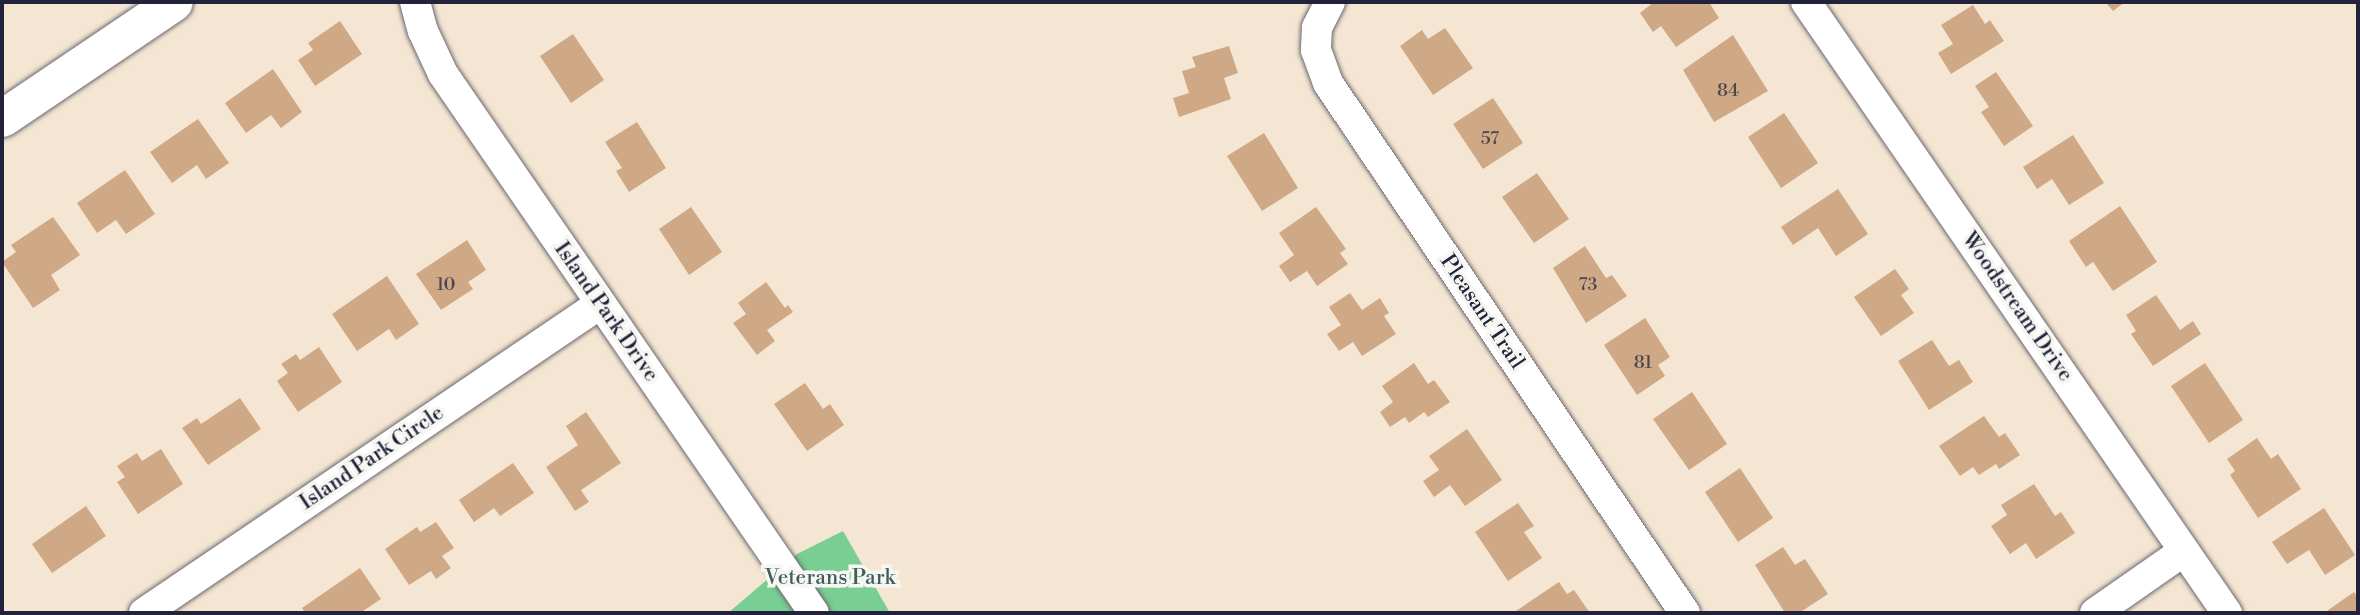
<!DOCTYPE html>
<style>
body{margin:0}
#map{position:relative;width:2360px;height:615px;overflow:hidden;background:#f4e6d2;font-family:"Libre Bodoni",serif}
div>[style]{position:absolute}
.green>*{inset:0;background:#78ce93}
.building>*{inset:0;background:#cfa986}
.roads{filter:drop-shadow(0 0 2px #6c6770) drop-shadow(0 0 2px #6c6770)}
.minor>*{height:30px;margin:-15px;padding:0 15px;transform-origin:15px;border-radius:15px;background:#fff}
.tertiary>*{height:37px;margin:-18.5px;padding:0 18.5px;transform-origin:18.5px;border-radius:18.5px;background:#fff}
span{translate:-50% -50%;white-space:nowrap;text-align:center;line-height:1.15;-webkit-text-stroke:7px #f6f6f2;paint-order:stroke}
.number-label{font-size:18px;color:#4d444e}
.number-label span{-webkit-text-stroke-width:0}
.street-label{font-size:21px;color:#22223b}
.park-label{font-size:21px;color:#405e5a}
.frame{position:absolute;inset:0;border:4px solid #22223b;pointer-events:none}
</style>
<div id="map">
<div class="green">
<div style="clip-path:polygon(843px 531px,890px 613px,728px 613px,797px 554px)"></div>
</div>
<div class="building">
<div style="clip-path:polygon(1654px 2px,1709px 2px,1719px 18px,1676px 47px,1661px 26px,1653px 32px,1640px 13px)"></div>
<div style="clip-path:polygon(2105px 2px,2125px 2px,2113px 11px)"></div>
<div style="clip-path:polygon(1973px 5px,1985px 24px,1990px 20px,2004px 41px,1951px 74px,1938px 53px,1953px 44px,1941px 25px)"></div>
<div style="clip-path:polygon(340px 21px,362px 54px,315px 86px,298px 60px,313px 50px,308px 43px)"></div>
<div style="clip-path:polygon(1445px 28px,1473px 68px,1433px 95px,1400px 46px,1422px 30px,1428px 39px)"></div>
<div style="clip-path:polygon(573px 34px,604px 80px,571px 103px,540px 56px)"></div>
<div style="clip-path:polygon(1733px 35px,1768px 91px,1714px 122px,1683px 70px)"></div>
<div style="clip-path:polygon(1229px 46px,1238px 73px,1224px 78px,1231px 99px,1179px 117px,1173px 98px,1189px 93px,1182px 71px,1196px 67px,1192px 57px)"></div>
<div style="clip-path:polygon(273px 69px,302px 112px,281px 128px,271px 115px,246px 133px,225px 103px)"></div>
<div style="clip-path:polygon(1996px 72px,2033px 126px,2004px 146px,1981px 112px,1989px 107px,1975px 86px)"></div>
<div style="clip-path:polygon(1493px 98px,1523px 143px,1483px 169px,1453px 124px)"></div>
<div style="clip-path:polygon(1784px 113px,1818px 163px,1781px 188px,1748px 137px)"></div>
<div style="clip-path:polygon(198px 119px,229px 163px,206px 179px,197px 165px,172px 183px,150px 152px)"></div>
<div style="clip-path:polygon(637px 122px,666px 168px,629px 192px,616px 171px,622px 168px,605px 142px)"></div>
<div style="clip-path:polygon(1264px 133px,1298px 188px,1262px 211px,1227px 156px)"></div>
<div style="clip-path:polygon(2073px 135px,2104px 183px,2069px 205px,2052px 179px,2037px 189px,2023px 167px)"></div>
<div style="clip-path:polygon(125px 170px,155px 214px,126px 234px,116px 220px,97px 233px,77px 203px)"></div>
<div style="clip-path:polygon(1537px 173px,1569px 219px,1534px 243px,1502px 197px)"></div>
<div style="clip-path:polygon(1838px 189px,1868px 234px,1836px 256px,1818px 228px,1793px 245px,1781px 227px)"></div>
<div style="clip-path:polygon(2120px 206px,2157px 262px,2113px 291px,2093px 262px,2086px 267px,2069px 241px)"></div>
<div style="clip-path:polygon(691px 207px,722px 252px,689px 275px,659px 229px)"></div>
<div style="clip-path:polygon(1316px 207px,1346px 249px,1340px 253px,1348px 264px,1317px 286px,1307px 271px,1290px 282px,1279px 266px,1294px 255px,1279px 233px)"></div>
<div style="clip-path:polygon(53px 217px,80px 255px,51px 275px,60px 290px,33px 308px,2px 262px,16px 252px,11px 245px)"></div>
<div style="clip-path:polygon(467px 240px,486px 270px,468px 282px,473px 289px,441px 310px,416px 274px)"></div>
<div style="clip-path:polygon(1585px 246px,1606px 278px,1612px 275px,1627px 296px,1586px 323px,1553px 268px)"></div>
<div style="clip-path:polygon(1895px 269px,1909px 289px,1901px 295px,1914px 313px,1881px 336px,1854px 297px)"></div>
<div style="clip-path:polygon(387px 276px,419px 324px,396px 340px,389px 329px,357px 351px,332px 314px)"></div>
<div style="clip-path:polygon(766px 282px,785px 308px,788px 305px,793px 312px,767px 330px,775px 341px,757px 355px,733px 323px,746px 314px,738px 303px)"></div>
<div style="clip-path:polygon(1350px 293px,1362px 310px,1380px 298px,1389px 313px,1384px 316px,1396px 334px,1362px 356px,1353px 342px,1339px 351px,1327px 334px,1341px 325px,1329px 307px)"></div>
<div style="clip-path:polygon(2156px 295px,2180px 330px,2193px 321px,2201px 334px,2153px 366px,2131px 334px,2136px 331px,2126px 315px)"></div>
<div style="clip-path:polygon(1645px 318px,1670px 357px,1658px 365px,1665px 376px,1637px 395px,1604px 345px)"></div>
<div style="clip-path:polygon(1932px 340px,1949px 366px,1959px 360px,1973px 382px,1929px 410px,1898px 361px)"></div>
<div style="clip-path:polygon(319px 347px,342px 382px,298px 412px,277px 381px,288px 373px,281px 364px,296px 354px,300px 360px)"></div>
<div style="clip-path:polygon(1414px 363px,1428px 384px,1434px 380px,1450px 402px,1428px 417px,1424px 412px,1409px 423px,1405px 417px,1390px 427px,1380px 412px,1393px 402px,1382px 386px)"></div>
<div style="clip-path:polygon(2205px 363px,2243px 420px,2209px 443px,2171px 386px)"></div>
<div style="clip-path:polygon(805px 383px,823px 409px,830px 404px,844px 425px,807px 451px,774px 404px)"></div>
<div style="clip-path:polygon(1692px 392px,1727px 444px,1689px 470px,1653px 419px)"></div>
<div style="clip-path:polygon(240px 398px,261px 429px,208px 465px,182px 428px,197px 418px,201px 424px)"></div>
<div style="clip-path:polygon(586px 412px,621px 463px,581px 490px,589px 502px,575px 511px,546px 467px,578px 445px,566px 426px)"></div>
<div style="clip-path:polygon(1984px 416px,1999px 437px,2005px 433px,2020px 455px,1999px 469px,1996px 464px,1979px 475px,1973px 467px,1960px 476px,1939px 446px)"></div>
<div style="clip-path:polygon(1467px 429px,1502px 480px,1465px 506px,1450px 485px,1434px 497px,1423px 481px,1439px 470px,1429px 456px)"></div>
<div style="clip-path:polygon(2257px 438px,2271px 459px,2278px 454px,2301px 489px,2258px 518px,2230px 475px,2235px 471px,2227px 459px)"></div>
<div style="clip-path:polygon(161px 449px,183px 484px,138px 514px,117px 482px,125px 477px,117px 466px,137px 453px,142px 461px)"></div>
<div style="clip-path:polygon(513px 463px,534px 493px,500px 516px,494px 508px,474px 522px,459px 500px)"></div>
<div style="clip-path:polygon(1740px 468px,1773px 518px,1738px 542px,1705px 492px)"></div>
<div style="clip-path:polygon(2034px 484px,2055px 516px,2061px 512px,2075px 533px,2036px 559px,2026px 543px,2010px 554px,1991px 526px,2007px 515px,2001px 505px)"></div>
<div style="clip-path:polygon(1518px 503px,1534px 526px,1524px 532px,1542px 558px,1508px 581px,1475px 532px)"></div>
<div style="clip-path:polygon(86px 506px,106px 536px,52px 573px,32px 544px)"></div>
<div style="clip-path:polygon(2324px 508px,2355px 555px,2325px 575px,2309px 550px,2287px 564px,2272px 542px)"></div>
<div style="clip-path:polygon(436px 522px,454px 548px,442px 556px,451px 568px,436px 579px,431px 571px,409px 585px,385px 549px,417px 527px,420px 532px)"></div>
<div style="clip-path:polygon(1783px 547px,1795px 565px,1805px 559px,1828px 594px,1799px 613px,1785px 613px,1755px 565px)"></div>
<div style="clip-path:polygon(360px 568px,381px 599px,360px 613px,305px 613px,302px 608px)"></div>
<div style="clip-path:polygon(1559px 582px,1567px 594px,1574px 590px,1590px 613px,1517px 613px,1516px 611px)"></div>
<div style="clip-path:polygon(2354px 592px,2358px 598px,2358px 613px,2324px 613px)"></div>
</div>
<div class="roads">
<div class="minor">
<div style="left:415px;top:2px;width:30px;rotate:75deg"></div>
<div style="left:423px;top:31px;width:47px;rotate:65.1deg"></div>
<div style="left:443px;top:74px;width:654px;rotate:55.46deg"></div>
<div style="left:1330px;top:2px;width:29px;rotate:117deg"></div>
<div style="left:1317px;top:28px;width:22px;rotate:93deg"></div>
<div style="left:1316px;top:50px;width:35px;rotate:70deg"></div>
<div style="left:1328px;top:83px;width:639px;rotate:56.04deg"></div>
<div style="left:1806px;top:2px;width:742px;rotate:55.43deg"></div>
<div style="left:144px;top:613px;width:551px;rotate:-34.12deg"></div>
<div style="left:2095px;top:613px;width:108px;rotate:-34.9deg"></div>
</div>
<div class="tertiary">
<div style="left:2px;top:118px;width:207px;rotate:-34deg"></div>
</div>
</div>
<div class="number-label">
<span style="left:1728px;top:91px">84</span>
<span style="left:1490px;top:139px">57</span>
<span style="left:446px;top:285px">10</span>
<span style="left:1588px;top:285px">73</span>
<span style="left:1643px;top:363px">81</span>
</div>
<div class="street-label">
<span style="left:2017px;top:307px;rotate:55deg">Woodstream Drive</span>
<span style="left:606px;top:312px;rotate:55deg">Island Park Drive</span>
<span style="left:1482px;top:312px;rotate:56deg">Pleasant Trail</span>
<span style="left:372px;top:458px;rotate:-34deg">Island Park Circle</span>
</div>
<div class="park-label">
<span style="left:830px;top:578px">Veterans Park</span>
</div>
<div class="frame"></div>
</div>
